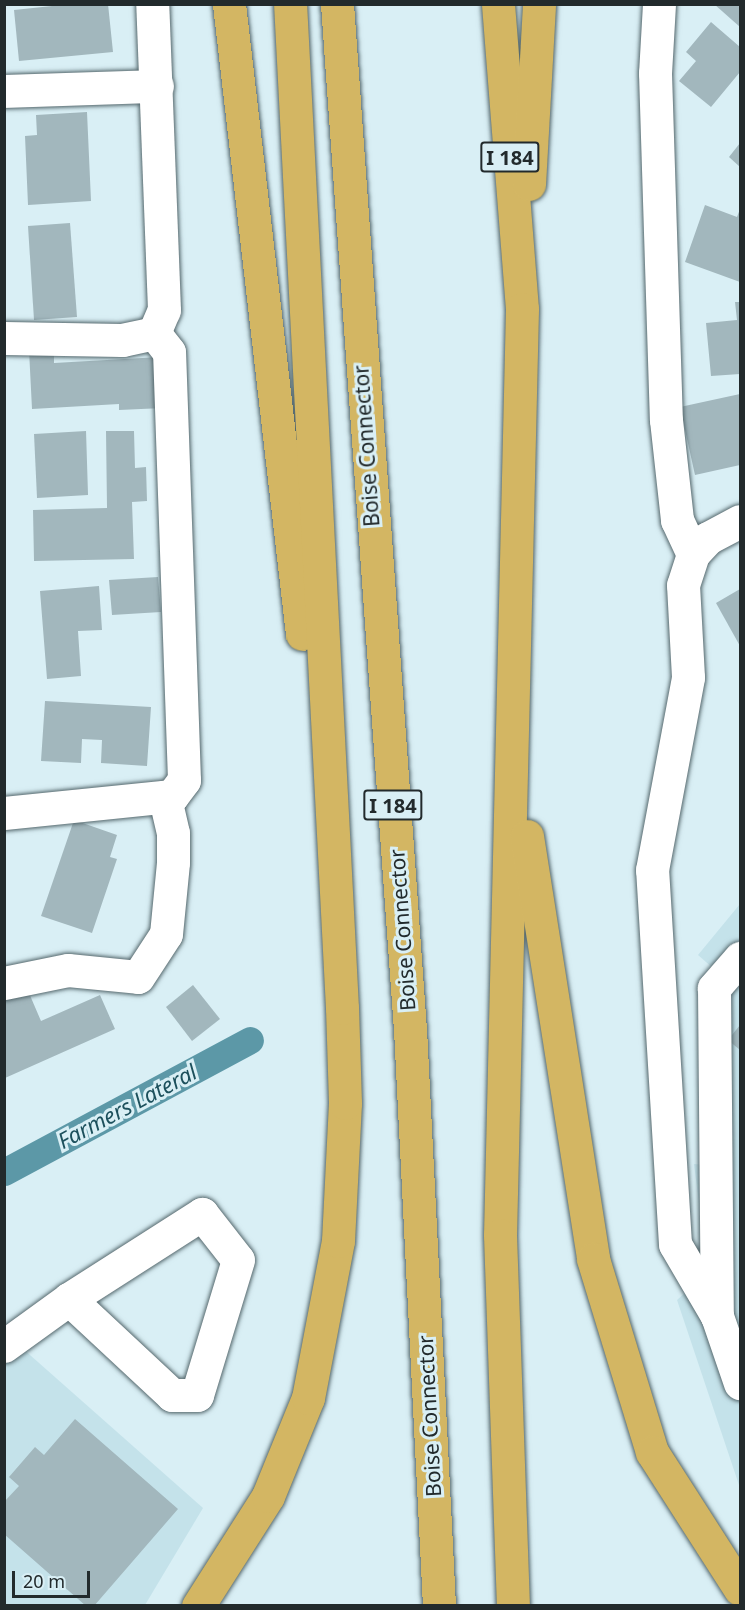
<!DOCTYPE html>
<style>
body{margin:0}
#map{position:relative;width:745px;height:1610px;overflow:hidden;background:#d9eff5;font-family:"Noto Sans",sans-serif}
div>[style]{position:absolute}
.built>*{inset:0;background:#c4e2ea}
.canal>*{height:27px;margin:-13.5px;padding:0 13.5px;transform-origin:13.5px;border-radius:13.5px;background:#5c98a7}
.building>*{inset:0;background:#a2b7bd}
.roads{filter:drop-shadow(0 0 2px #55686d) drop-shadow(0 0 2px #55686d)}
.minor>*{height:33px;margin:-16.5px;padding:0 16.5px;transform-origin:16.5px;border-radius:16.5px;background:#fff}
.highway>*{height:33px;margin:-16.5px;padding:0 16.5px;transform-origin:16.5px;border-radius:16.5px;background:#d3b663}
span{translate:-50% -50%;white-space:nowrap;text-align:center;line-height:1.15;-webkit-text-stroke:6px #d9eff5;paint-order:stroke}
.shield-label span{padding:2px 4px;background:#d9eff5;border:2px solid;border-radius:4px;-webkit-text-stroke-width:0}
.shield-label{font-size:20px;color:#222a2c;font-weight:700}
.street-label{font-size:21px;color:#222a2c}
.water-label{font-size:22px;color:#1c505c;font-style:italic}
.frame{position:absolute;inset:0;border:6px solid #222a2c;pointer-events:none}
.scale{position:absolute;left:12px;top:1571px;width:78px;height:27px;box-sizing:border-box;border:3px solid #222a2c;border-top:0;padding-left:8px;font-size:18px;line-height:21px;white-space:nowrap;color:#222a2c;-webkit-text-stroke:4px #d9eff5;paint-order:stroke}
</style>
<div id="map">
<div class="built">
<div style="clip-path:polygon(740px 904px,740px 1488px,677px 1300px,708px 1273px,694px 1164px,705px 1165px,714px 969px,698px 955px)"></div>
<div style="clip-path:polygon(4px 1332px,203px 1508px,145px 1605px,5px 1605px)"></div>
</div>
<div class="canal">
<div style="left:4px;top:1172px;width:279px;rotate:-28.2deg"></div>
</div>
<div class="building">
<div style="clip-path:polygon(71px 4px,108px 4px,113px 52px,19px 61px,14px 10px)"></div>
<div style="clip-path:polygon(714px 4px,740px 4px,740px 27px)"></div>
<div style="clip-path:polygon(711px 22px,740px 47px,740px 72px,711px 107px,679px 81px,696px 61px,686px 52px)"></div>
<div style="clip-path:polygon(87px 112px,91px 201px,28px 205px,25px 136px,37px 135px,36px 115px)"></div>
<div style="clip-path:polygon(740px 143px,740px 167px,729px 157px)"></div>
<div style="clip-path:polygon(705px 205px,737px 217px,740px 209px,740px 282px,685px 262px)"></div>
<div style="clip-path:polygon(70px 223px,77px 317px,34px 320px,28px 226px)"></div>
<div style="clip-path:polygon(735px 302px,740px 302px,740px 374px,711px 376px,706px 323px,737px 320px)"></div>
<div style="clip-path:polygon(54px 349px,54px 363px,160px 357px,163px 408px,119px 410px,119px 404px,32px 409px,29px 350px)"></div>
<div style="clip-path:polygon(740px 394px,740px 465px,695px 475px,680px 407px)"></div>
<div style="clip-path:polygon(86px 431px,88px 495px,37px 498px,34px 434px)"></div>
<div style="clip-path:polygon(106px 431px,134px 431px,135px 468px,146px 467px,147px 501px,132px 502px,134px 559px,34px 561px,33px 510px,107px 508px)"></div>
<div style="clip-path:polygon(158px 577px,161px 612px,112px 615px,109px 580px)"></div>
<div style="clip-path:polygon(99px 586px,102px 630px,78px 631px,81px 676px,47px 679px,40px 591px)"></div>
<div style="clip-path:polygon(740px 589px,740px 646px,716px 603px)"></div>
<div style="clip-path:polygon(45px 701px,151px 707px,147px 766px,101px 763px,102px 740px,82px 739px,81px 763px,41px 761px)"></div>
<div style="clip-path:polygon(74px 820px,117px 835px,110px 857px,117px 859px,92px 933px,41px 916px)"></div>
<div style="clip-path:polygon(193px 985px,220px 1019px,192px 1041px,166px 1007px)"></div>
<div style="clip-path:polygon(26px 986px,41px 1021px,100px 995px,115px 1029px,5px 1078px,5px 996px)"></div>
<div style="clip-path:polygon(740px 1025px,740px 1050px,728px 1040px)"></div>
<div style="clip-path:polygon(75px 1419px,178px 1509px,94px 1606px,86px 1606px,4px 1534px,4px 1502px,19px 1486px,9px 1477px,35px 1447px,44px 1455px)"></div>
</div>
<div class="roads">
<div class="minor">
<div style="left:659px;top:4px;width:69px;rotate:93.3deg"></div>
<div style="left:655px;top:73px;width:347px;rotate:88.2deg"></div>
<div style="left:666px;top:420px;width:101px;rotate:83.7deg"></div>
<div style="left:677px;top:520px;width:38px;rotate:65deg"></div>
<div style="left:4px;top:91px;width:153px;rotate:-1.9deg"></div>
<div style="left:4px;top:338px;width:118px;rotate:1deg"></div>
<div style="left:122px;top:340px;width:33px;rotate:-12deg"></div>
<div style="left:154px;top:333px;width:25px;rotate:-67deg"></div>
<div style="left:164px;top:310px;width:306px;rotate:-92.2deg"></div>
<div style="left:4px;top:813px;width:169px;rotate:-5.8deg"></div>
<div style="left:172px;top:796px;width:20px;rotate:-53deg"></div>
<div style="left:184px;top:780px;width:428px;rotate:-92deg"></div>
<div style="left:169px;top:352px;width:24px;rotate:-128deg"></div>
<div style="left:740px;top:958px;width:40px;rotate:131deg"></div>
<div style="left:714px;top:988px;width:328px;rotate:89.5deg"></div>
<div style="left:717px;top:1316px;width:71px;rotate:71.1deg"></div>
<div style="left:4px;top:983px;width:65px;rotate:-11.5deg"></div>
<div style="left:68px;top:970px;width:70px;rotate:5.7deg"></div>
<div style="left:138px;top:977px;width:51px;rotate:-56.9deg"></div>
<div style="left:166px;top:934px;width:72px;rotate:-84.4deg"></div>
<div style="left:173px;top:862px;width:29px;rotate:-90deg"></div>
<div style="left:173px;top:833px;width:37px;rotate:-103deg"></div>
<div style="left:717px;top:1316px;width:83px;rotate:-120.3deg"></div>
<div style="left:675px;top:1244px;width:375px;rotate:-93.5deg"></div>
<div style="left:652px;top:870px;width:196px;rotate:-79.4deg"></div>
<div style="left:688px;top:677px;width:92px;rotate:-93.1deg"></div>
<div style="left:683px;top:585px;width:33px;rotate:-72deg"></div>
<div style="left:693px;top:554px;width:22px;rotate:-47deg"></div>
<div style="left:708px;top:538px;width:36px;rotate:-28deg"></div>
<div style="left:4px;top:1346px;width:80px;rotate:-35.9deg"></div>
<div style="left:69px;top:1299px;width:158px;rotate:-32.6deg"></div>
<div style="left:202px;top:1214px;width:58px;rotate:52deg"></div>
<div style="left:238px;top:1260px;width:141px;rotate:106.9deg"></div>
<div style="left:197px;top:1395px;width:25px;rotate:180deg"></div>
<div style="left:172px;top:1395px;width:141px;rotate:-137deg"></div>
</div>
<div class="highway">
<div style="left:229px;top:4px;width:634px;rotate:83.39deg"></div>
<div style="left:337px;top:4px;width:1028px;rotate:85.93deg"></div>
<div style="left:410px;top:1029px;width:578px;rotate:87.12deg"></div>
<div style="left:498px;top:4px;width:306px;rotate:85.5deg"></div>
<div style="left:522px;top:309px;width:926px;rotate:91.36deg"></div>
<div style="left:500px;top:1235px;width:371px;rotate:88deg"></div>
<div style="left:529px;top:184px;width:180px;rotate:-86.8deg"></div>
<div style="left:527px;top:836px;width:428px;rotate:81.1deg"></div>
<div style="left:593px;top:1259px;width:202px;rotate:73deg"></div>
<div style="left:652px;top:1452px;width:163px;rotate:57.3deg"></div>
<div style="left:198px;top:1606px;width:130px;rotate:-57.5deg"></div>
<div style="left:268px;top:1496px;width:106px;rotate:-67.8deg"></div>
<div style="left:308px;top:1398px;width:160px;rotate:-79.2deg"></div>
<div style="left:338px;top:1241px;width:138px;rotate:-87.1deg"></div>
<div style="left:345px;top:1103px;width:95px;rotate:-91.8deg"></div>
<div style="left:342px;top:1008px;width:1005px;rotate:-92.96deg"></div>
</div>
</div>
<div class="shield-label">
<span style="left:510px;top:157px">I 184</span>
<span style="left:393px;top:805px">I 184</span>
</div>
<div class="street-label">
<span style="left:366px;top:446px;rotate:-94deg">Boise Connector</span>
<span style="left:402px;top:930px;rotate:-94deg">Boise Connector</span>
<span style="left:429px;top:1416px;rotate:-93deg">Boise Connector</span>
</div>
<div class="water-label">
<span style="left:127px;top:1106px;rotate:-28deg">Farmers Lateral</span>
</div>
<div class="frame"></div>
<div class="scale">20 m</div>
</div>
